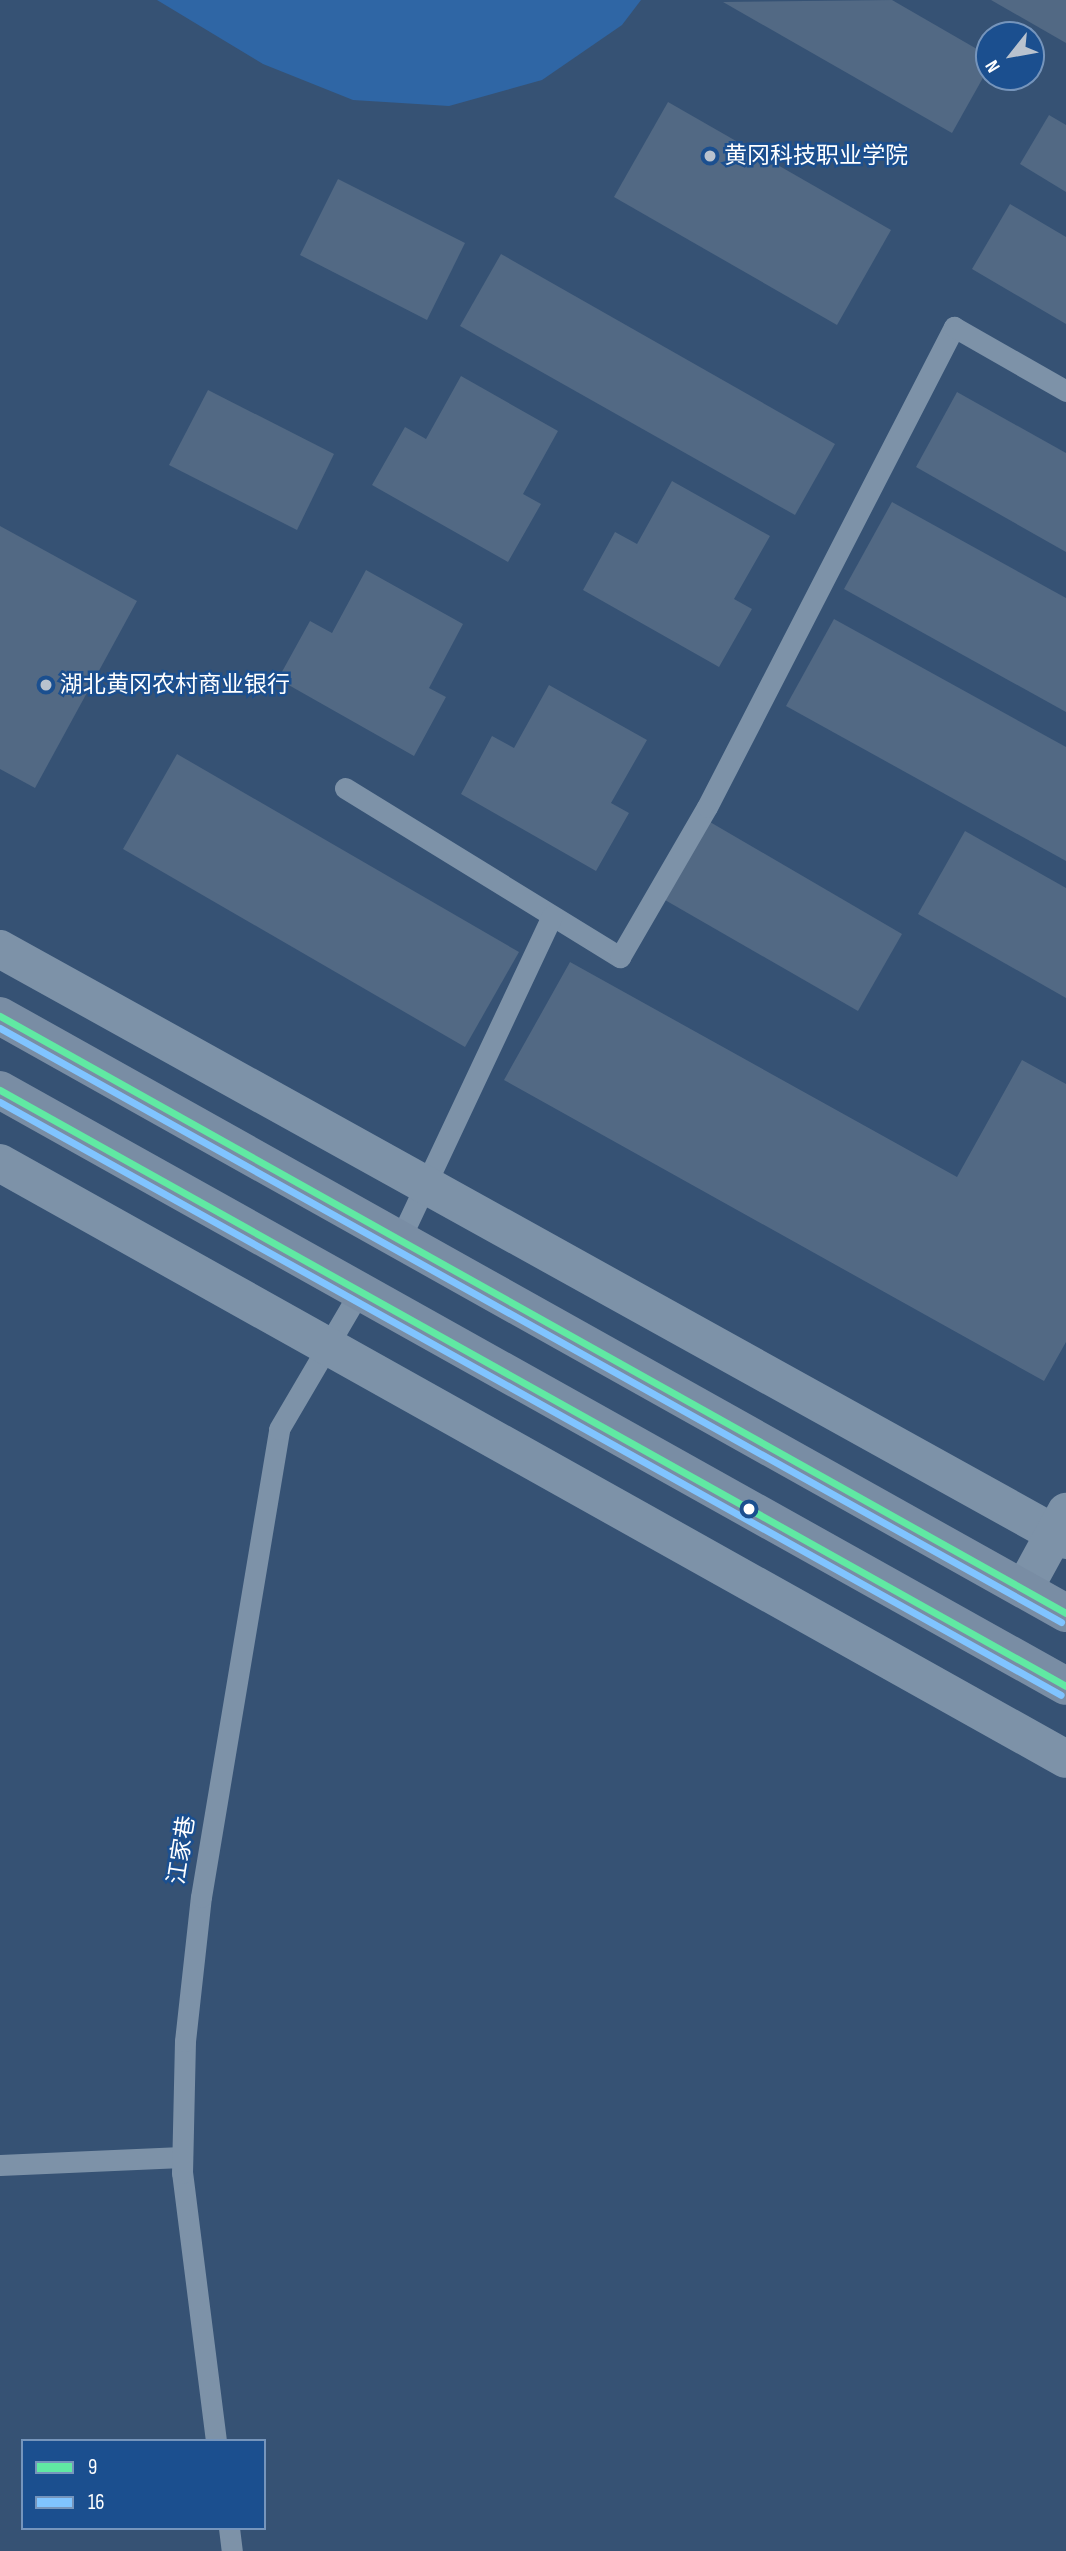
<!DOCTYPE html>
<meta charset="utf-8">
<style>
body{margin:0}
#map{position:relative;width:1066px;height:2551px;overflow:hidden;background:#365274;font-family:"Sofia Sans Condensed","Noto Sans SC",sans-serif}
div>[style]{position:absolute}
.green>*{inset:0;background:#2f66a5}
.building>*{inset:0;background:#526984}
.lane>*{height:21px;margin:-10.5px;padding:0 10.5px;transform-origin:10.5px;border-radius:10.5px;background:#7d92a8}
.street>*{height:38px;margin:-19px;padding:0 19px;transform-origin:19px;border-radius:19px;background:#7d92a8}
.secondary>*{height:38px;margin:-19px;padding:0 19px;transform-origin:19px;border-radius:19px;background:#798da4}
.bus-1>*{height:7px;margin:-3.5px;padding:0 3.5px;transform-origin:3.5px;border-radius:3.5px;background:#60e9a3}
.bus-2>*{height:7px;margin:-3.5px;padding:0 3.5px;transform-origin:3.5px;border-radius:3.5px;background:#80c4ff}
.dots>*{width:19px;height:19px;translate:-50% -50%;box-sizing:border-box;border:4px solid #1b4f8f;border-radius:50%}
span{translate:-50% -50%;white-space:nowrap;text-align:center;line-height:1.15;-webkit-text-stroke:5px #1b4f8f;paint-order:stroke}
.poi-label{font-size:23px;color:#fff}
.left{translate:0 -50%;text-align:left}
.street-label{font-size:23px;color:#fff}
.legend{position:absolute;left:21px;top:2439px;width:245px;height:91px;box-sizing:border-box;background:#1b4f8f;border:2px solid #7695bc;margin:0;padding:9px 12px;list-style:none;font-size:21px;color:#fff}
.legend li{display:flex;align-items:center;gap:14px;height:35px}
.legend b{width:35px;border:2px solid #7695bc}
.north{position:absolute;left:975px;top:21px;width:70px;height:70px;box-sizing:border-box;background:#1b4f8f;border:2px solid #7695bc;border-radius:50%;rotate:239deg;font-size:19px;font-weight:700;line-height:28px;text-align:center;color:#fff}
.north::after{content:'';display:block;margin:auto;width:24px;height:32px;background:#b9c2ce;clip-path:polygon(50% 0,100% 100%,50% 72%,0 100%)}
</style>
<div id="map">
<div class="green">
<div style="clip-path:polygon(157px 0,641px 0,622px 25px,542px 80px,449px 106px,353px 100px,263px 64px)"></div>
</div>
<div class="building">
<div style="clip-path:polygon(892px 0,989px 56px,989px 67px,952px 133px,723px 2px)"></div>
<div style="clip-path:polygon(991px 0,1066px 0,1066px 43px)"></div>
<div style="clip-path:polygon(668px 102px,891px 230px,837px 325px,614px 197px)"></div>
<div style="clip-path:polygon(1049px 115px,1066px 125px,1066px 192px,1020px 164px)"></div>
<div style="clip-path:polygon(338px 179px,465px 243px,427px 320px,300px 255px)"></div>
<div style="clip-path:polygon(1010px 204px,1066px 237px,1066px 324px,972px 269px)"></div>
<div style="clip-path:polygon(501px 254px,835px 444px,795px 515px,460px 326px)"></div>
<div style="clip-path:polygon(461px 376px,558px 431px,523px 494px,541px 504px,508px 562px,372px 485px,405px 427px,426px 439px)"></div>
<div style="clip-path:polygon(208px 390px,334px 454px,297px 530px,169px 465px)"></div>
<div style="clip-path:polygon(957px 392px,1066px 453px,1066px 552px,916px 467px)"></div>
<div style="clip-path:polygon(672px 481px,770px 536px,734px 599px,752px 609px,719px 667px,583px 590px,615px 532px,637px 544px)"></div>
<div style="clip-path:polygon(892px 502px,1066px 598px,1066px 712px,844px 589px)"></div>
<div style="clip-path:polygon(0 526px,137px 601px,35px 788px,0 769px)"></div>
<div style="clip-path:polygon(366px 570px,463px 624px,429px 688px,446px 697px,414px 756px,278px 679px,310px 621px,332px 633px)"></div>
<div style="clip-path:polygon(834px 619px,1066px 747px,1066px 861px,786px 706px)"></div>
<div style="clip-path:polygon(549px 685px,647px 740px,611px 803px,629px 813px,596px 871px,461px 794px,492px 736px,514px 748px)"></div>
<div style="clip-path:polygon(177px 754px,519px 952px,465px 1047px,123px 849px)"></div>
<div style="clip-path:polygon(710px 822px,902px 934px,858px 1011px,665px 900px)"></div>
<div style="clip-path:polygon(965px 831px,1066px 888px,1066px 998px,918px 914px)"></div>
<div style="clip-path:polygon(570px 962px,957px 1177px,1022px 1060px,1066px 1084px,1066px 1342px,1044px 1381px,504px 1080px)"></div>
</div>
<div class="lane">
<div style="left:345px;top:788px;width:323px;rotate:31.6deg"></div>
<div style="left:620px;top:957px;width:173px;rotate:-59.9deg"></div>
<div style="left:707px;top:807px;width:540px;rotate:-62.77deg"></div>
<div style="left:954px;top:327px;width:129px;rotate:29.7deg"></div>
<div style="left:400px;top:1239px;width:357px;rotate:-64.8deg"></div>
<div style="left:0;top:2165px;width:182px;rotate:-2.5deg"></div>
<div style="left:216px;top:2441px;width:270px;rotate:-97.2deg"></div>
<div style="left:182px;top:2173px;width:132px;rotate:-88.7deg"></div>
<div style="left:185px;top:2041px;width:145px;rotate:-83.7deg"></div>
<div style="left:201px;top:1897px;width:474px;rotate:-80.5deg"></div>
<div style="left:279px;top:1429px;width:160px;rotate:-59.6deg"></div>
<div style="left:229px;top:2528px;width:23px;rotate:83deg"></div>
</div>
<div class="street">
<div style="left:0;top:949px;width:1219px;rotate:29deg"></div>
<div style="left:0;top:1163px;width:1221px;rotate:29.21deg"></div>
<div style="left:1024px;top:1589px;width:88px;rotate:-61.4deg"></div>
</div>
<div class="secondary">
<div style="left:0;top:1016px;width:1222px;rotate:29.25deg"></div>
<div style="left:0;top:1090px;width:1221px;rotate:29.21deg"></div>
</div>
<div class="bus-1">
<div style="left:0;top:1016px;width:1222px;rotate:29.25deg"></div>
<div style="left:0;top:1090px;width:1221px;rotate:29.21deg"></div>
</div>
<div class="bus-2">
<div style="left:0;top:1028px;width:1216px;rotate:29.24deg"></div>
<div style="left:0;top:1102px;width:1215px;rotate:29.2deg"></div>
</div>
<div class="dots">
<div style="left:710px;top:156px;background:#b9c2ce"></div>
<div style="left:46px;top:685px;background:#b9c2ce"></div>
<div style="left:749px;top:1509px;background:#fff"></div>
</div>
<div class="poi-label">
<span class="left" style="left:724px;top:156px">黄冈科技职业学院</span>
<span class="left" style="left:60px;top:685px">湖北黄冈农村商业银行</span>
</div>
<div class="street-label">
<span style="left:182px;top:1850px;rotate:-81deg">江家巷</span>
</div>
<ul class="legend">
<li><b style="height:9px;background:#60e9a3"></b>9</li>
<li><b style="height:9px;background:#80c4ff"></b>16</li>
</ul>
<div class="north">N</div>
</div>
